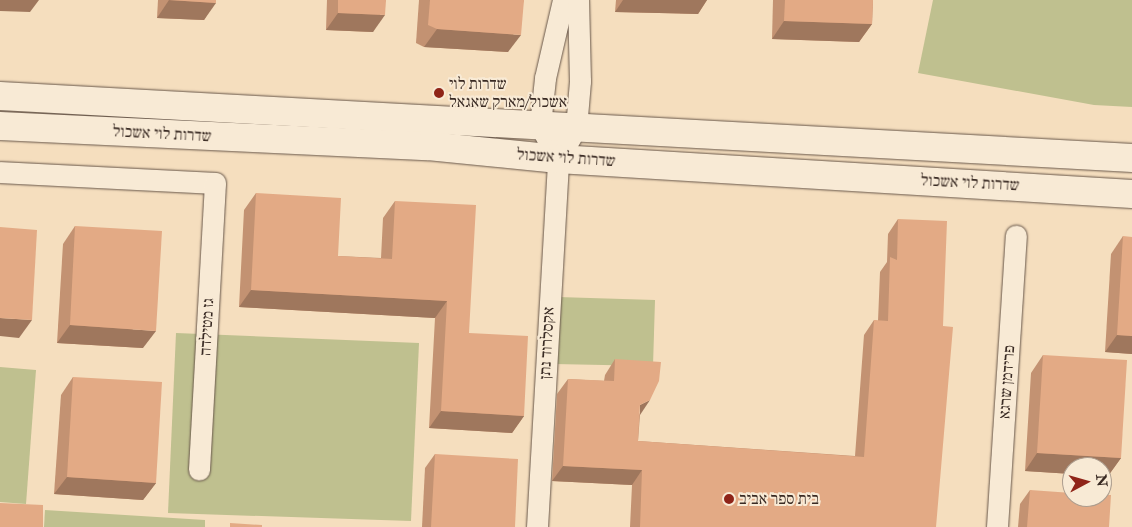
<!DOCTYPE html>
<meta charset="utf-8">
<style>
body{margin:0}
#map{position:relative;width:1132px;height:527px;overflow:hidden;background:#f5debe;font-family:"IM FELL Double Pica","Frank Ruhl Libre",serif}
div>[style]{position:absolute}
.green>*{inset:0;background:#bfc08f}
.roads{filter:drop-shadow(0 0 1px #68574a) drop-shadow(0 0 1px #68574a)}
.street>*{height:21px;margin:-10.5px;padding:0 10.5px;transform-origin:10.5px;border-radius:10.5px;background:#f8ead5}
.secondary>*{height:28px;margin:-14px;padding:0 14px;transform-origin:14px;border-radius:14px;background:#f8ead5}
.wall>*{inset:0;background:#c39272}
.shaded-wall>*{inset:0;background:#9f775d}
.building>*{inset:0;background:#e3aa85}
.dots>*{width:14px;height:14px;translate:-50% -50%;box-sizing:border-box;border:2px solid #f8ead5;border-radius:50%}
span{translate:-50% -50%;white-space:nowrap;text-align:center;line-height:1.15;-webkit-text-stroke:4px #f8ead5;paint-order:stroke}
.poi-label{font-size:16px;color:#392a23}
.left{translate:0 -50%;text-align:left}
.street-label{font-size:16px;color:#392a23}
.north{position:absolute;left:1062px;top:457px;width:50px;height:50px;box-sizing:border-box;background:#f8ead5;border:1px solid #ac9d8e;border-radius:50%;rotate:84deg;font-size:14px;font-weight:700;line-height:20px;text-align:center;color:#392a23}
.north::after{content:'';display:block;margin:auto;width:18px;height:22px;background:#8f2418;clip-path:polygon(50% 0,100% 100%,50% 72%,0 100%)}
</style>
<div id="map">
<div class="green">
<div style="clip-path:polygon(933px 0,1132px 0,1132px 107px,1094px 105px,918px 73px)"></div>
<div style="clip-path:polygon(558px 297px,655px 300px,653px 366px,554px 364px)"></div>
<div style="clip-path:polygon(176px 333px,419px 343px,411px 521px,168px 513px)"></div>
<div style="clip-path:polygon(0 367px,36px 370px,26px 504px,0 502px)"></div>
<div style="clip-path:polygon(45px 510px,205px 520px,205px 527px,44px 527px)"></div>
</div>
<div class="roads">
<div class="street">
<div style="left:558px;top:159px;width:38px;rotate:-118deg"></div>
<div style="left:540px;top:125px;width:47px;rotate:-83.9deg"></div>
<div style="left:545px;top:78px;width:80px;rotate:-77deg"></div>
<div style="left:0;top:172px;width:215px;rotate:2.9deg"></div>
<div style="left:215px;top:183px;width:287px;rotate:93.2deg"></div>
<div style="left:537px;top:527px;width:369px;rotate:-86.7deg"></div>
<div style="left:558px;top:159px;width:36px;rotate:-60deg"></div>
<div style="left:576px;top:128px;width:47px;rotate:-85.1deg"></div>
<div style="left:580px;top:81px;width:81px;rotate:-91.4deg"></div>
<div style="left:997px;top:527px;width:292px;rotate:-86.3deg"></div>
</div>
<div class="secondary">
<div style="left:0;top:96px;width:1134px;rotate:3.13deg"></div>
<div style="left:0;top:126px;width:428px;rotate:2.7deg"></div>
<div style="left:428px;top:146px;width:131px;rotate:5.7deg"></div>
<div style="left:558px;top:159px;width:575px;rotate:3.49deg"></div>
</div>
</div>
<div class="wall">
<div style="clip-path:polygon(158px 0,216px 0,204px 20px,157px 18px)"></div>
<div style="clip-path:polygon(327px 0,386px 0,373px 32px,326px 30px)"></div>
<div style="clip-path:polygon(419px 0,524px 0,508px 52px,424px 47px,416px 43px)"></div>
<div style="clip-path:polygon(616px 0,707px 0,698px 14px,615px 12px)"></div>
<div style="clip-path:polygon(773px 0,873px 0,872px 24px,859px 42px,772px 39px)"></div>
<div style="clip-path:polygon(256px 193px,338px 256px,381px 258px,383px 218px,395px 201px,469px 333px,524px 416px,512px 433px,429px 428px,435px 318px,239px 307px,244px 210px)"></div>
<div style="clip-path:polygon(898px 219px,936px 527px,630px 527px,632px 485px,552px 481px,557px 394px,568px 379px,604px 381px,605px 375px,615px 359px,640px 415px,638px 441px,855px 456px,864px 335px,874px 320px,878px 321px,880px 272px,887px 262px,888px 234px)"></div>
<div style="clip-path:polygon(75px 226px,143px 348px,57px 343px,63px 244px)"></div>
<div style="clip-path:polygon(1123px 236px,1132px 354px,1105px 352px,1111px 254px)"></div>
<div style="clip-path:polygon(1043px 355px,1121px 458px,1108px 476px,1102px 476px,1102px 467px,1072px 467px,1072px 474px,1025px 471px,1031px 373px)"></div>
<div style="clip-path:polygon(73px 377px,156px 483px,143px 500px,54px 494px,61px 395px)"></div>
<div style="clip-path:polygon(435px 454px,515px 527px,422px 527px,425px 468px)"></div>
<div style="clip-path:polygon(1030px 490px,1109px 527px,1018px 527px,1020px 504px)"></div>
</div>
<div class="shaded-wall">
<div style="clip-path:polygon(0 0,39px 0,30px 12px,0 11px)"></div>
<div style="clip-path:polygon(169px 0,216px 3px,204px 20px,157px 18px)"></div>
<div style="clip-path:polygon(623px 0,707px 0,698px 14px,615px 12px)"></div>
<div style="clip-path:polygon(338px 13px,385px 15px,373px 32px,326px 30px)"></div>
<div style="clip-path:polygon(784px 21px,872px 24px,859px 42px,772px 39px)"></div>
<div style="clip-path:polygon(437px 29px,521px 35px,508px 52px,424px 47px)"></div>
<div style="clip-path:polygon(251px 290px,447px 301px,435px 318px,239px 307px)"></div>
<div style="clip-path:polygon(0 318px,32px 320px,19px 338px,0 336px)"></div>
<div style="clip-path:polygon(70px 325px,156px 331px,143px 348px,57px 343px)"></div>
<div style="clip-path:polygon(1117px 335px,1132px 336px,1132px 354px,1105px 352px)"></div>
<div style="clip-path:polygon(650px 400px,640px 415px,640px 405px)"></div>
<div style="clip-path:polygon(441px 411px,524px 416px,512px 433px,429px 428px)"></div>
<div style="clip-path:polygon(1037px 453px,1121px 458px,1108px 476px,1102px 476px,1102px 467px,1072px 467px,1072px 474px,1025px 471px)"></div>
<div style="clip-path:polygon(563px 466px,642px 470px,632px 485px,552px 481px)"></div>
<div style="clip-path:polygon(67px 477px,156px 483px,143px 500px,54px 494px)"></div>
</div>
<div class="building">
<div style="clip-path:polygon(169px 0,216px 0,216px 3px)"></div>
<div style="clip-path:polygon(338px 0,386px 0,385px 15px,338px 13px)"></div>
<div style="clip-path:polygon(430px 0,524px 0,521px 35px,437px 29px,428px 25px)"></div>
<div style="clip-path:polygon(785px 0,873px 0,872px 24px,784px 21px)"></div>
<div style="clip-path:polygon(256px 193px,341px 198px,338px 256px,392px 259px,395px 201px,476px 205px,469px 333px,528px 336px,524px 416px,441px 411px,447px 301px,251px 290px)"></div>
<div style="clip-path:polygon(898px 219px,947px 221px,943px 326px,953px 327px,936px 527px,640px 527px,642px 470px,563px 466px,568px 379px,614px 381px,615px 359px,661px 362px,659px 381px,650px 400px,640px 405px,638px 441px,864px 457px,874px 320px,888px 321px,890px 257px,897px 260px)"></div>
<div style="clip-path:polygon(75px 226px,162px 231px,156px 331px,70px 325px)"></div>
<div style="clip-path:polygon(0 227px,37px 230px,32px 320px,0 318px)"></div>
<div style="clip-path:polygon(1123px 236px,1132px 237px,1132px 336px,1117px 335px)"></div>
<div style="clip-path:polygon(1043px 355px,1127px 360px,1121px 458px,1037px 453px)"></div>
<div style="clip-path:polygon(73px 377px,162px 382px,156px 483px,67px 477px)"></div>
<div style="clip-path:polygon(435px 454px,518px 459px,515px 527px,431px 527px)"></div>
<div style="clip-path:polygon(1030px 490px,1072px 493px,1072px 497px,1102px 497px,1102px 495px,1111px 495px,1109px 527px,1027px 527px)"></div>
<div style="clip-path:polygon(0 503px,43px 505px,43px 527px,0 527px)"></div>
<div style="clip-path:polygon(230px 523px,262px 525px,262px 527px,230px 527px)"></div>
</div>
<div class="dots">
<div style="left:439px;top:93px;background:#8f2418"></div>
<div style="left:729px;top:499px;background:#8f2418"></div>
</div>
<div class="poi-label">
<span class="left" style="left:449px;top:93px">שדרות לוי<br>אשכול/מארק שאגאל</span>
<span class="left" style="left:739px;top:499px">בית ספר אביב</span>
</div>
<div class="street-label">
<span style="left:162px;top:134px;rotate:3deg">שדרות לוי אשכול</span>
<span style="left:566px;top:158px;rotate:4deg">שדרות לוי אשכול</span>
<span style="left:970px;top:183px;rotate:3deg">שדרות לוי אשכול</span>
<span style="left:207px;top:327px;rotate:-87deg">גז מטילדה</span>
<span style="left:547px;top:343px;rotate:-87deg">אקסלרוד נתן</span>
<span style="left:1007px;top:382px;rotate:-86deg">פרידמן שרגא</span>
</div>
<div class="north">N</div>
</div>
